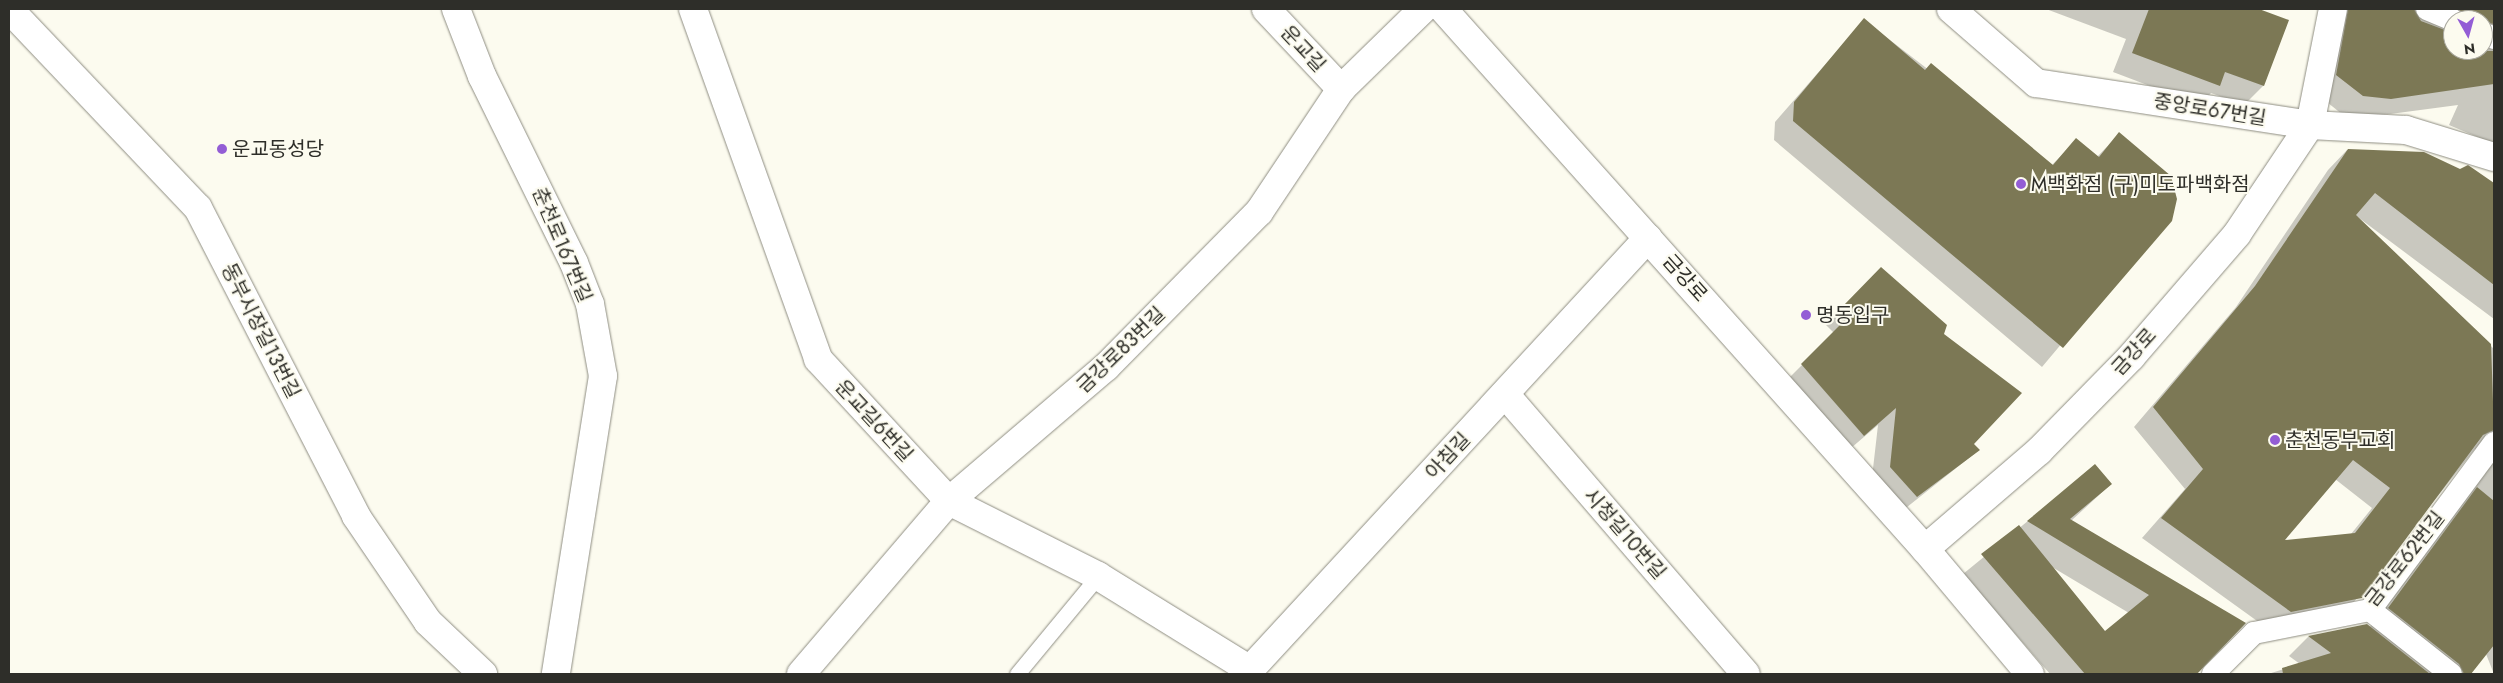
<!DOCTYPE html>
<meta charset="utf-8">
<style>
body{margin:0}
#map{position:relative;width:2503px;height:683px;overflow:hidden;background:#fcfbef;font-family:Jost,"Noto Sans KR",sans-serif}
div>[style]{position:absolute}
.shadow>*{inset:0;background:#0003}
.building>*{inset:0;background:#7c7855}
.roads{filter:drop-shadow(0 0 1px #8e8d82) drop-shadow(0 0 1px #8e8d82)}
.service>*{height:15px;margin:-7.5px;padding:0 7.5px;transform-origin:7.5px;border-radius:7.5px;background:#fff}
.pedestrian>*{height:22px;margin:-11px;padding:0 11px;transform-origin:11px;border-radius:11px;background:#fff}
.minor>*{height:28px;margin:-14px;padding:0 14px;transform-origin:14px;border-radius:14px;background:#fff}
.tertiary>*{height:28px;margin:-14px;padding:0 14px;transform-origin:14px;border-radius:14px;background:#fff}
.dots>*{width:14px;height:14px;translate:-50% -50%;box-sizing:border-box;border:2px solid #fcfbef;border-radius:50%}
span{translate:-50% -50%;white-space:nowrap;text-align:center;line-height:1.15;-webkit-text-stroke:4px #fcfbef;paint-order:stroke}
.street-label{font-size:20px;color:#2e2e29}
.poi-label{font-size:20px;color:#2e2e29}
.left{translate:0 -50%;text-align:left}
.frame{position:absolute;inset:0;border:10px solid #2e2e29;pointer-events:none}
.north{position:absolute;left:2443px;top:10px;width:50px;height:50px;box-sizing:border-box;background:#fcfbef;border:1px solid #aaa9a0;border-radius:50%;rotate:173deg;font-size:14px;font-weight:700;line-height:20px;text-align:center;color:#2e2e29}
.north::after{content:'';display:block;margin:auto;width:18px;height:22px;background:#935dd5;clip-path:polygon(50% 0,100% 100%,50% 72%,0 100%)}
</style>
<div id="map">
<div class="shadow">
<div style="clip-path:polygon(2046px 9px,2255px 9px,2288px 21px,2263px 86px,2244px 105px,2211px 93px,2200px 105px,2113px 72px,2126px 39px)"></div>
<div style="clip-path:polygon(evenodd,2328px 9px,2494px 9px,2494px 144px,2449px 125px,2458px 105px,2360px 118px,2343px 115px,2317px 94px,2328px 9px,2453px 20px,2483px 20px,2483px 50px,2453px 50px,2453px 20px)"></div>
<div style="clip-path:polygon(1864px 20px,2052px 165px,2076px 140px,2097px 157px,2119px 134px,2174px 210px,2042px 367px,1774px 140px,1775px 122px)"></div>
<div style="clip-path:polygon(evenodd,2347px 150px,2460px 170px,2467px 167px,2494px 184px,2494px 319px,2355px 215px,2494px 349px,2494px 674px,2486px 654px,2469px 674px,2268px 674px,2300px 664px,2289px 656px,2308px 637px,2369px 628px,2486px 471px,2483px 452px,2475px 449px,2342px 617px,2271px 631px,2142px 538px,2185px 489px,2134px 427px,2236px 307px,2328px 170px,2347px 150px,2335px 479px,2372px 508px,2351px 534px,2282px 542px,2335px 479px)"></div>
<div style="clip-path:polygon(1881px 269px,1942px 334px,1972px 444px,1979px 450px,1897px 515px,1871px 486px,1878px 425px,1844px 454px,1783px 384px,1834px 333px,1826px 325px)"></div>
<div style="clip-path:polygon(evenodd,2095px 466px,2111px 484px,2071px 521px,2244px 623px,2195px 674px,2050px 674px,1963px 574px,2095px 466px,2052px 567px,2129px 613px,2105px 633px,2052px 567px)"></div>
</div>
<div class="building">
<div style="clip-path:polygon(2149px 9px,2259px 9px,2289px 20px,2264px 86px,2225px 72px,2220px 86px,2132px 53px)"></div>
<div style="clip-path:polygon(2348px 9px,2414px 9px,2421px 21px,2453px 33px,2453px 50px,2494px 51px,2494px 84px,2391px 99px,2363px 96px,2336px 75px)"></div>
<div style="clip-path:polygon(2459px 9px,2494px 9px,2494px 24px,2466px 20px)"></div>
<div style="clip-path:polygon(1864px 18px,1925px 70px,1931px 63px,2053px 165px,2076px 138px,2099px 157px,2119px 132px,2171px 176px,2177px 199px,2172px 221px,2063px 348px,1793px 121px,1794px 102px)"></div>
<div style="clip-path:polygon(evenodd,2348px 149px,2424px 152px,2460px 169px,2468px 165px,2494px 183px,2494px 285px,2375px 193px,2356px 215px,2491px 344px,2494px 430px,2483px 435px,2362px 598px,2291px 612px,2161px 518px,2203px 469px,2153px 407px,2255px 286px,2348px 149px,2353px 460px,2390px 488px,2355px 533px,2285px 540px,2353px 460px)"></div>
<div style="clip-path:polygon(1881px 267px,1947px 325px,1944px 334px,2022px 393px,1974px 444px,1980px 450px,1917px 497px,1890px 467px,1896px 408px,1864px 436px,1801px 364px,1852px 313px,1844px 305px)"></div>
<div style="clip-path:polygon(2095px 464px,2112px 484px,2070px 519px,2246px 623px,2197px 674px,2085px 674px,1981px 554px,2019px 525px,2105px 631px,2149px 595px,2027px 521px)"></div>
<div style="clip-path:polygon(2477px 487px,2494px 501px,2494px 645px,2471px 674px,2464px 674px,2459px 664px,2388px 608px)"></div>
<div style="clip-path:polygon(2367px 624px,2430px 674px,2283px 674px,2282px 668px,2331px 653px,2308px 636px)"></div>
</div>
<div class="roads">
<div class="service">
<div style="left:1017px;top:674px;width:127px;rotate:-50.4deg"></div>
</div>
<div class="pedestrian">
<div style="left:2427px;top:9px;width:28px;rotate:23deg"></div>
<div style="left:2483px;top:33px;width:12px;rotate:24deg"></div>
<div style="left:2370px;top:610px;width:103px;rotate:38.3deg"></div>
<div style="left:2213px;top:674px;width:58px;rotate:-45deg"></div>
<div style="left:2254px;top:633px;width:118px;rotate:-11.2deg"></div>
<div style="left:2370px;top:610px;width:208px;rotate:-53.4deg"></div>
</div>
<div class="minor">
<div style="left:9px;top:9px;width:274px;rotate:46.5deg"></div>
<div style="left:198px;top:208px;width:346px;rotate:62.8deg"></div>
<div style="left:356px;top:516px;width:128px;rotate:55.8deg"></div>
<div style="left:428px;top:622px;width:76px;rotate:43.4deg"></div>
<div style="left:456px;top:9px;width:72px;rotate:68.8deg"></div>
<div style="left:482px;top:76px;width:208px;rotate:63.8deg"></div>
<div style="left:574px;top:263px;width:44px;rotate:68.7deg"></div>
<div style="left:590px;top:304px;width:73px;rotate:79.8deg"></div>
<div style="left:603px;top:376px;width:302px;rotate:99deg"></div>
<div style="left:693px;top:9px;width:372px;rotate:70.3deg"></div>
<div style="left:818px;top:359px;width:193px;rotate:47.3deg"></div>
<div style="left:949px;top:501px;width:167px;rotate:26.7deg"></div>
<div style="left:1098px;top:576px;width:179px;rotate:31.7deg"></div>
<div style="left:1266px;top:9px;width:110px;rotate:46.8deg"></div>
<div style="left:1951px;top:9px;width:113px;rotate:41deg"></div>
<div style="left:2036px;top:83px;width:277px;rotate:8.7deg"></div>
<div style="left:2310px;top:125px;width:96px;rotate:3deg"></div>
<div style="left:2406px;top:130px;width:92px;rotate:17.1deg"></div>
<div style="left:1505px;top:394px;width:369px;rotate:49.3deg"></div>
<div style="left:1925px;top:549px;width:150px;rotate:-40.7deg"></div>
<div style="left:2039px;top:451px;width:132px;rotate:-45.6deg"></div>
<div style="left:2131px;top:357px;width:162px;rotate:-49.2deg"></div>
<div style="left:2237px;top:234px;width:131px;rotate:-56.2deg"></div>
<div style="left:2310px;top:125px;width:118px;rotate:-78.8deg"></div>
<div style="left:801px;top:674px;width:228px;rotate:-49.5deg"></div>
<div style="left:949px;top:501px;width:206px;rotate:-40.5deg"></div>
<div style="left:1106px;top:367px;width:218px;rotate:-45.4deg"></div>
<div style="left:1259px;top:212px;width:148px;rotate:-56.3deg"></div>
<div style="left:1341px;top:89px;width:115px;rotate:-44.3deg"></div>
<div style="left:1246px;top:674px;width:593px;rotate:-47.32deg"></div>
</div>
<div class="tertiary">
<div style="left:1443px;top:9px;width:724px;rotate:48.25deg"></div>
<div style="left:1925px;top:549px;width:163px;rotate:50deg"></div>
</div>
</div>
<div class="dots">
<div style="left:222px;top:149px;background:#935dd5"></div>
<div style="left:2021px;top:184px;background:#935dd5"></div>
<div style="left:1806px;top:315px;background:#935dd5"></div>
<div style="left:2275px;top:440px;background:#935dd5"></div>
</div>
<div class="street-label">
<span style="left:1303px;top:49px;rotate:47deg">운교길</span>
<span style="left:2210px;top:110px;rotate:9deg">중앙로67번길</span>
<span style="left:562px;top:245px;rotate:67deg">춘천로167번길</span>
<span style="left:1685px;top:278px;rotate:48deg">금강로</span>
<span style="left:261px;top:331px;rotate:63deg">동부시장길13번길</span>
<span style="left:1121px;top:350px;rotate:-44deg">금강로83번길</span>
<span style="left:2134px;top:352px;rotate:-48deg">금강로</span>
<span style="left:874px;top:421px;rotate:47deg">운교길6번길</span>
<span style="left:1448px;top:456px;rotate:-47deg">아침길</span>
<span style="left:1625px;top:534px;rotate:49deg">시청길10번길</span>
<span style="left:2405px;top:559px;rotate:-52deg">금강로62번길</span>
</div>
<div class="poi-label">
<span class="left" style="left:232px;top:149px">운교동성당</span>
<span class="left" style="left:2031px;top:184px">M백화점 (구)미도파백화점</span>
<span class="left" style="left:1816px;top:315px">명동입구</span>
<span class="left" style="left:2285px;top:440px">춘천동부교회</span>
</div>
<div class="frame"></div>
<div class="north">N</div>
</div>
